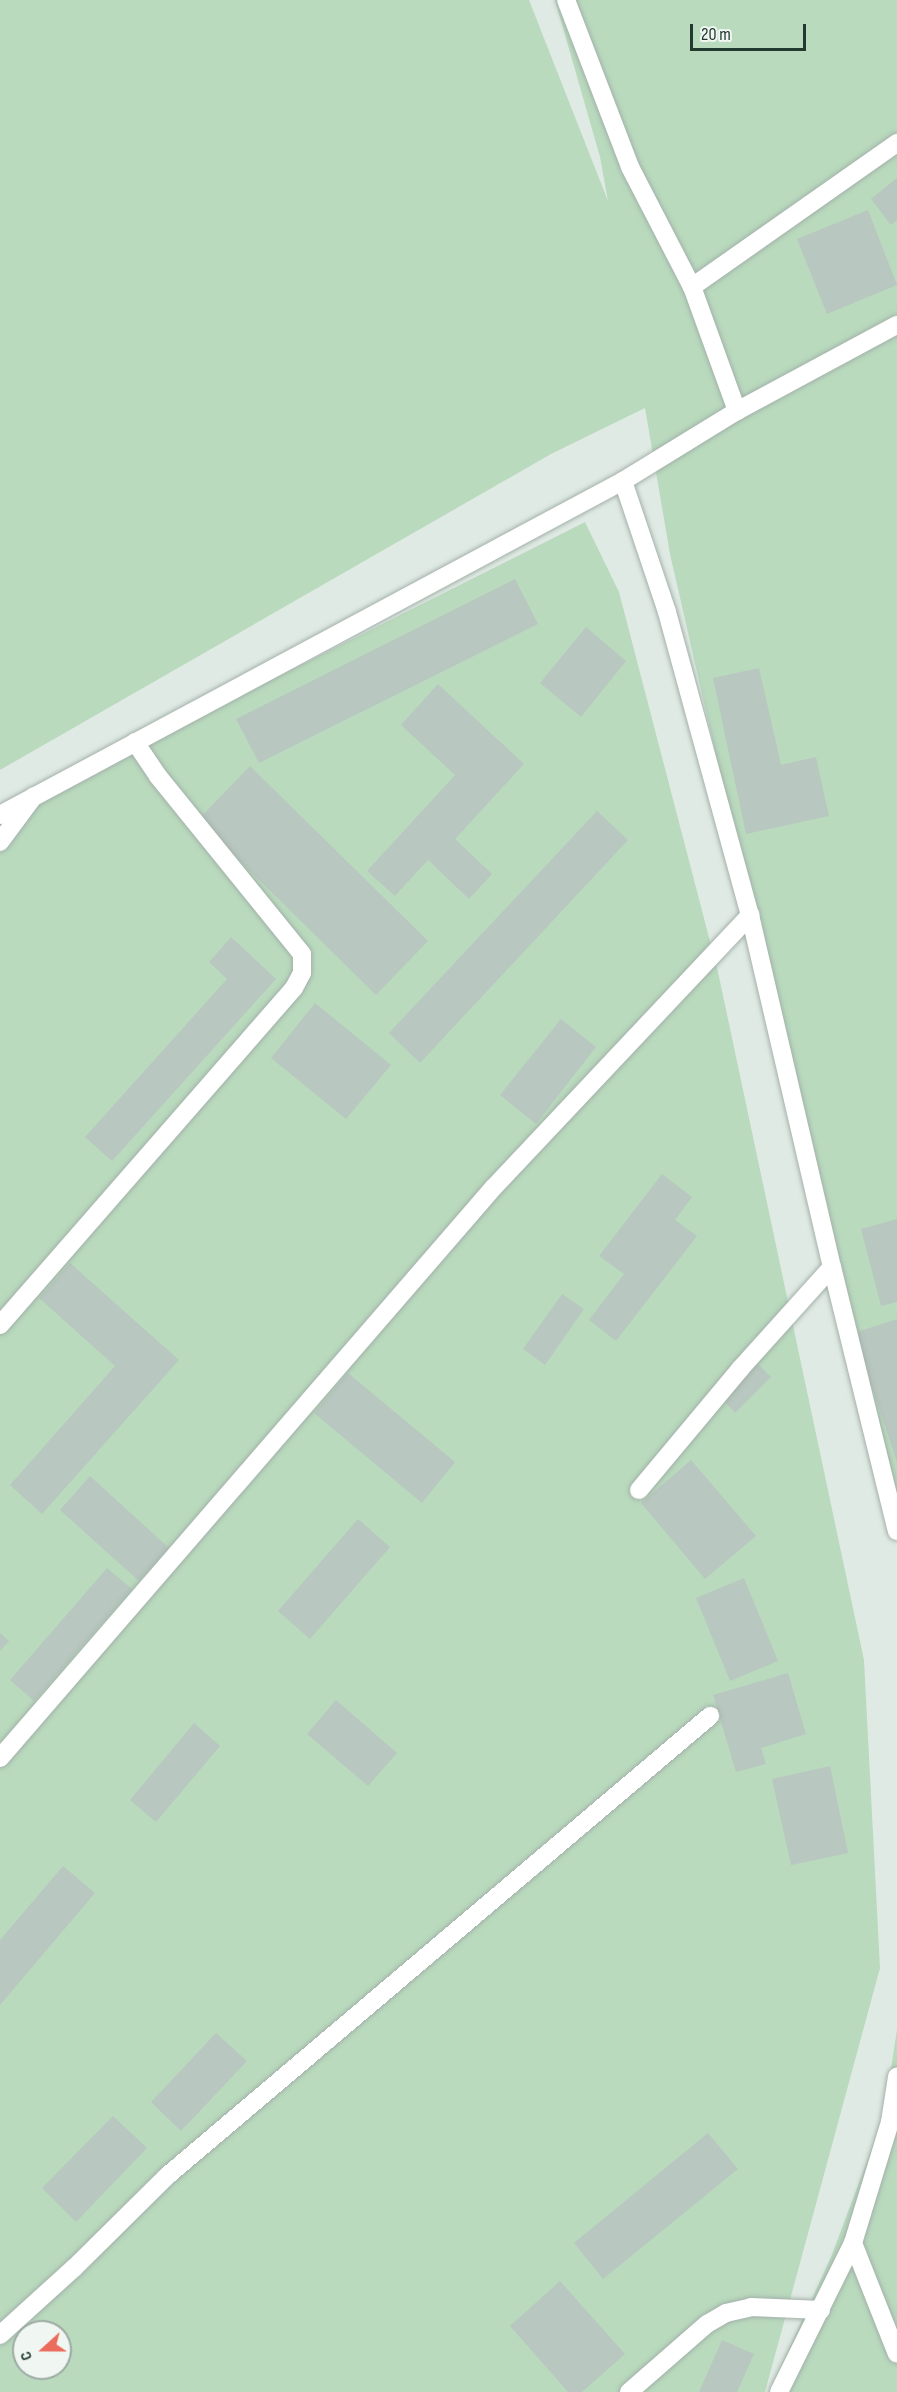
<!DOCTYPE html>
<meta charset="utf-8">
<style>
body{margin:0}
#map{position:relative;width:897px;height:2392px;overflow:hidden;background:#e0eae4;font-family:"Sofia Sans Condensed",sans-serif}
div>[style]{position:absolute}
.green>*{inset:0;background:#b9dabd}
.building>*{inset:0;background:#b8c7bf}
.roads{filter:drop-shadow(0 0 2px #a3b1aa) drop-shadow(0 0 2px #a3b1aa)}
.service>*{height:18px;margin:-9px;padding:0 9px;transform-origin:9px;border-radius:9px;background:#fff}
.tertiary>*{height:18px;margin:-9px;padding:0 9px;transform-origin:9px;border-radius:9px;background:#fff}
span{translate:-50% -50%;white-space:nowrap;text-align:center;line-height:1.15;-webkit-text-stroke:6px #f0f7f2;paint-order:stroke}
.north{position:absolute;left:12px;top:2320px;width:60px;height:60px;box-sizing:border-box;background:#f0f7f2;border:2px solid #9daba4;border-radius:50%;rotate:249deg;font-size:16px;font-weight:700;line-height:24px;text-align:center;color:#21392f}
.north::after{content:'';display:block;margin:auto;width:21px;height:27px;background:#eb6b5c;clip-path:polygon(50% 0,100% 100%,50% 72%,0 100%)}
.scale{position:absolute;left:690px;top:24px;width:116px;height:27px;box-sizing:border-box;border:3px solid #21392f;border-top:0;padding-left:8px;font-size:18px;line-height:21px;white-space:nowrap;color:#21392f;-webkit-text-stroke:4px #f0f7f2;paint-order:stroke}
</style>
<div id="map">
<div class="green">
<div style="clip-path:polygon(0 0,529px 0,608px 201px,600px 157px,555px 0,897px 0,897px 1531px,892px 1524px,670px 554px,645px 408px,551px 454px,0 770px)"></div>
<div style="clip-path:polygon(evenodd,585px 522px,619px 592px,718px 972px,864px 1660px,880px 1968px,765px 2392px,0 2392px,0 821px,116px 758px,585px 522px,24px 2332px,60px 2332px,60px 2368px,24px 2368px,24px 2332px)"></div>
<div style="clip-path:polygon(897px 2029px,897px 2392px,769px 2392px,831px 2257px,884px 2116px)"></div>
</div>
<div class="building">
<div style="clip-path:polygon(897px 178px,897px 220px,891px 225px,871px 199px)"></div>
<div style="clip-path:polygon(868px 210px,897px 285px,827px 314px,797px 239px)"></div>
<div style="clip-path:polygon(515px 579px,538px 624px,259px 763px,236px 719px)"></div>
<div style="clip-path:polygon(586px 627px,626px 661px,581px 717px,540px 683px)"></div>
<div style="clip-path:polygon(759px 668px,781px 765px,816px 757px,829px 816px,746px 834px,713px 678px)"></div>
<div style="clip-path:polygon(438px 684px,524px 764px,455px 839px,492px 874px,469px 899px,428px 860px,395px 896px,367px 871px,455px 775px,401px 725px)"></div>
<div style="clip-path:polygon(250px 766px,428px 941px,376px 995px,198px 820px)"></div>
<div style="clip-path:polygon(597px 811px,628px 840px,420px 1063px,389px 1033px)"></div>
<div style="clip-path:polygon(231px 937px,276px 979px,112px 1161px,85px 1137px,227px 979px,209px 962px)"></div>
<div style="clip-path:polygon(315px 1003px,391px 1065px,346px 1119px,271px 1058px)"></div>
<div style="clip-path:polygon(561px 1019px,596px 1047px,536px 1124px,500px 1095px)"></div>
<div style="clip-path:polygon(662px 1174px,692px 1197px,675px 1220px,697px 1236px,616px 1341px,589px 1320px,624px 1274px,599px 1256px)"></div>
<div style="clip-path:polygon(897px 1219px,897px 1302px,881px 1306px,861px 1229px)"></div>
<div style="clip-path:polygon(70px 1263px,179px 1360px,42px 1514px,10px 1485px,115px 1366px,39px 1298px)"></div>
<div style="clip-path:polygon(562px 1294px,584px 1309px,545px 1365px,523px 1349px)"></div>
<div style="clip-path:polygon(897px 1319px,897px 1462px,854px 1333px)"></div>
<div style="clip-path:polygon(756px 1362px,771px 1377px,735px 1413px,720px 1397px)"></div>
<div style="clip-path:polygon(348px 1373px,455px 1462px,422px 1503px,314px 1413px)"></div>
<div style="clip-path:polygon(691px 1460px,756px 1536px,705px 1579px,641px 1503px)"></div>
<div style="clip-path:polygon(90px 1476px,169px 1548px,139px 1581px,60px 1510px)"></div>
<div style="clip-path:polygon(358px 1519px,390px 1547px,310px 1639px,278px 1611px)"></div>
<div style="clip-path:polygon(107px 1568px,132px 1589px,34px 1701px,10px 1680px)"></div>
<div style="clip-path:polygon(744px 1578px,778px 1661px,730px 1681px,696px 1598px)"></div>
<div style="clip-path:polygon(0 1633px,9px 1641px,0 1651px)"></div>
<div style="clip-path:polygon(788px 1673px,806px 1734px,761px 1748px,766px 1764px,736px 1772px,713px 1695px)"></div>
<div style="clip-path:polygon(336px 1700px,397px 1753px,368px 1786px,307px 1734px)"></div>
<div style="clip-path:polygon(194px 1723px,220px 1746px,156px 1822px,130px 1800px)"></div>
<div style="clip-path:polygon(830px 1766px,848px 1853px,791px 1865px,772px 1779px)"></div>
<div style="clip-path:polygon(63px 1866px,95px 1893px,0 2005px,0 1940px)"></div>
<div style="clip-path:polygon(216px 2033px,247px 2061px,181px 2131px,151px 2102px)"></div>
<div style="clip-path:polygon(113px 2116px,147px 2148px,76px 2222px,42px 2188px)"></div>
<div style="clip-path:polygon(708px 2133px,738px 2169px,603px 2279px,574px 2243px)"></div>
<div style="clip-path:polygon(560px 2281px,625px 2354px,582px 2392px,568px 2392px,510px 2326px)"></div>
<div style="clip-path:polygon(722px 2340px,754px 2354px,737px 2392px,699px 2392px)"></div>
</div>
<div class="roads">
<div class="service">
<div style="left:566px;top:0;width:179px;rotate:69deg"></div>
<div style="left:630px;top:167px;width:135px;rotate:62.7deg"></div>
<div style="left:737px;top:411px;width:132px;rotate:-109.9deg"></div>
<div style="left:692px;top:287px;width:251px;rotate:-35.1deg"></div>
<div style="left:0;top:842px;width:57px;rotate:-53.5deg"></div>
<div style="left:0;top:1325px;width:447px;rotate:-48.9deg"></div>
<div style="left:294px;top:988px;width:17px;rotate:-62deg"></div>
<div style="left:302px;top:973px;width:19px;rotate:-90deg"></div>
<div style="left:302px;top:954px;width:229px;rotate:-129deg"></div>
<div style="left:158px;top:776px;width:41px;rotate:-124.1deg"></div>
<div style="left:639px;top:1490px;width:158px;rotate:-50.1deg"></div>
<div style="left:740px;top:1369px;width:137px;rotate:-48deg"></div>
<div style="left:0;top:1758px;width:755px;rotate:-49.14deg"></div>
<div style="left:494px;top:1187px;width:374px;rotate:-46.7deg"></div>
<div style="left:853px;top:2243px;width:119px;rotate:68.4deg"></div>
<div style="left:0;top:2335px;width:100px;rotate:-42.2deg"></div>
<div style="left:74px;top:2268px;width:131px;rotate:-44.7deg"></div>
<div style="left:167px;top:2176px;width:712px;rotate:-40.27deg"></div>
<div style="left:629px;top:2392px;width:103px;rotate:-41.1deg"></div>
<div style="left:707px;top:2324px;width:22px;rotate:-30deg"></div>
<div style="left:726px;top:2313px;width:26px;rotate:-13deg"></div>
<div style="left:751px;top:2307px;width:70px;rotate:2.5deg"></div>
</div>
<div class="tertiary">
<div style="left:623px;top:481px;width:138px;rotate:71.4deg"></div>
<div style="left:667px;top:612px;width:314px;rotate:74.7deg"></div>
<div style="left:750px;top:915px;width:361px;rotate:76.9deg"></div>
<div style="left:832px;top:1267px;width:272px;rotate:76.2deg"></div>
<div style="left:0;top:815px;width:707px;rotate:-28.2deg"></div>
<div style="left:623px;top:481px;width:134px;rotate:-31.6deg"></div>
<div style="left:737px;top:411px;width:182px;rotate:-28.3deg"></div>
<div style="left:779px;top:2392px;width:166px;rotate:-63.6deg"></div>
<div style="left:853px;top:2243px;width:127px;rotate:-73deg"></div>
<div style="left:890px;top:2122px;width:46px;rotate:-81.2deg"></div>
</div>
</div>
<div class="north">С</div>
<div class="scale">20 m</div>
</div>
